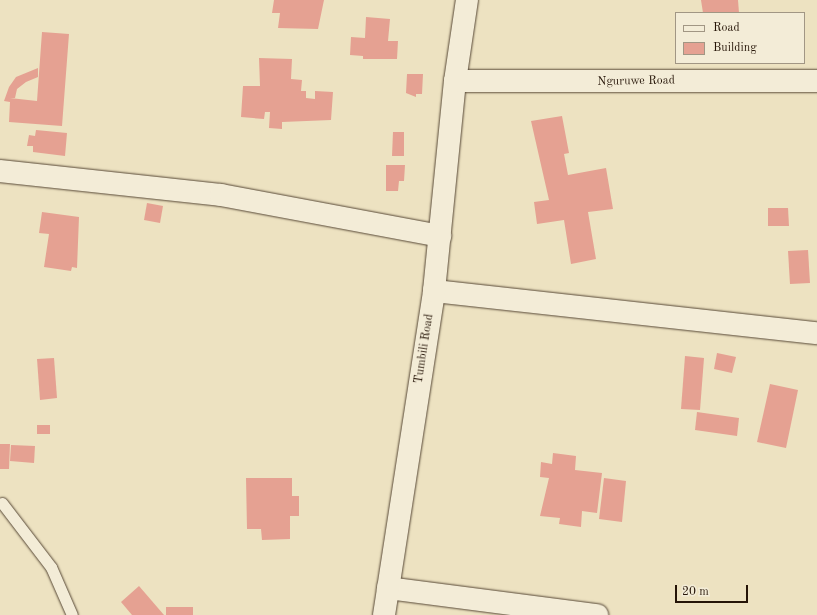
<!DOCTYPE html>
<style>
body{margin:0}
#map{position:relative;width:817px;height:615px;overflow:hidden;background:#ede2c1;font-family:"Old Standard TT",serif}
div>[style]{position:absolute}
.building>*{inset:0;background:#e5a192}
.roads{filter:drop-shadow(0 0 1px #574836) drop-shadow(0 0 1px #574836)}
.service>*{height:11px;margin:-5.5px;padding:0 5.5px;transform-origin:5.5px;border-radius:5.5px;background:#f3ecd7}
.minor>*{height:22px;margin:-11px;padding:0 11px;transform-origin:11px;border-radius:11px;background:#f3ecd7}
span{translate:-50% -50%;white-space:nowrap;text-align:center;line-height:1.15;-webkit-text-stroke:3px #f3ecd7;paint-order:stroke}
.street-label{font-size:12px;color:#251407}
.legend{position:absolute;left:675px;top:12px;width:130px;height:52px;box-sizing:border-box;background:#f3ecd7;border:1px solid #a19684;margin:0;padding:5px 7px;list-style:none;font-size:12px;color:#251407}
.legend li{display:flex;align-items:center;gap:8px;height:20px}
.legend b{width:20px;border:1px solid #a19684}
.scale{position:absolute;left:675px;top:585px;width:73px;height:18px;box-sizing:border-box;border:2px solid #251407;border-top:0;padding-left:5px;font-size:12px;line-height:14px;white-space:nowrap;color:#251407;-webkit-text-stroke:3px #f3ecd7;paint-order:stroke}
</style>
<div id="map">
<div class="building">
<div style="clip-path:polygon(274px 0,324px 0,318px 29px,278px 28px,280px 13px,272px 13px)"></div>
<div style="clip-path:polygon(701px 0,738px 0,739px 13px,703px 13px)"></div>
<div style="clip-path:polygon(366px 17px,390px 19px,388px 41px,398px 41px,397px 59px,363px 59px,363px 56px,350px 55px,351px 37px,365px 38px)"></div>
<div style="clip-path:polygon(42px 32px,69px 34px,62px 126px,9px 122px,10px 102px,4px 101px,9px 87px,16px 77px,38px 68px,38px 77px,26px 82px,17px 89px,15px 98px,10px 98px,37px 101px)"></div>
<div style="clip-path:polygon(259px 58px,292px 59px,291px 79px,302px 80px,301px 91px,306px 91px,306px 98px,315px 99px,315px 91px,333px 92px,331px 120px,282px 122px,282px 129px,269px 128px,270px 112px,265px 112px,264px 119px,241px 117px,243px 86px,260px 86px)"></div>
<div style="clip-path:polygon(407px 74px,423px 74px,422px 94px,416px 94px,416px 97px,406px 93px)"></div>
<div style="clip-path:polygon(562px 116px,569px 153px,564px 154px,568px 175px,606px 168px,613px 209px,588px 212px,596px 259px,571px 264px,564px 220px,537px 224px,534px 202px,549px 200px,531px 121px)"></div>
<div style="clip-path:polygon(36px 130px,67px 133px,65px 156px,33px 152px,33px 146px,27px 146px,29px 135px,35px 136px)"></div>
<div style="clip-path:polygon(393px 132px,404px 132px,404px 156px,392px 156px)"></div>
<div style="clip-path:polygon(386px 165px,405px 165px,404px 181px,399px 181px,398px 191px,386px 191px)"></div>
<div style="clip-path:polygon(147px 203px,163px 206px,160px 223px,144px 220px)"></div>
<div style="clip-path:polygon(768px 208px,788px 208px,789px 226px,768px 226px)"></div>
<div style="clip-path:polygon(42px 212px,79px 217px,77px 268px,72px 267px,71px 271px,44px 267px,49px 234px,39px 233px)"></div>
<div style="clip-path:polygon(808px 250px,810px 283px,790px 284px,788px 251px)"></div>
<div style="clip-path:polygon(717px 353px,736px 357px,732px 373px,714px 369px)"></div>
<div style="clip-path:polygon(685px 356px,704px 358px,700px 410px,681px 409px)"></div>
<div style="clip-path:polygon(54px 358px,57px 398px,40px 400px,37px 359px)"></div>
<div style="clip-path:polygon(770px 384px,798px 390px,786px 448px,757px 442px)"></div>
<div style="clip-path:polygon(697px 412px,739px 418px,737px 436px,695px 430px)"></div>
<div style="clip-path:polygon(37px 425px,50px 425px,50px 434px,37px 434px)"></div>
<div style="clip-path:polygon(0 444px,10px 444px,9px 469px,0 469px)"></div>
<div style="clip-path:polygon(11px 445px,35px 446px,34px 463px,10px 461px)"></div>
<div style="clip-path:polygon(553px 453px,576px 456px,575px 470px,602px 473px,597px 513px,582px 511px,581px 527px,559px 524px,560px 518px,540px 516px,549px 478px,540px 477px,541px 462px,552px 464px)"></div>
<div style="clip-path:polygon(246px 478px,292px 478px,292px 496px,299px 496px,299px 516px,290px 516px,290px 539px,262px 540px,261px 529px,247px 529px)"></div>
<div style="clip-path:polygon(604px 478px,626px 481px,622px 522px,599px 519px)"></div>
<div style="clip-path:polygon(139px 586px,164px 615px,132px 615px,121px 602px)"></div>
<div style="clip-path:polygon(166px 607px,193px 607px,193px 615px,166px 615px)"></div>
</div>
<div class="roads">
<div class="service">
<div style="left:2px;top:503px;width:81px;rotate:52.6deg"></div>
<div style="left:51px;top:567px;width:52px;rotate:66.4deg"></div>
</div>
<div class="minor">
<div style="left:455px;top:81px;width:362px"></div>
<div style="left:0;top:171px;width:222px;rotate:6.2deg"></div>
<div style="left:221px;top:195px;width:223px;rotate:10.6deg"></div>
<div style="left:434px;top:291px;width:385px;rotate:6.3deg"></div>
<div style="left:388px;top:588px;width:211px;rotate:7.4deg"></div>
<div style="left:384px;top:615px;width:328px;rotate:-81.2deg"></div>
<div style="left:434px;top:291px;width:211px;rotate:-84.3deg"></div>
<div style="left:455px;top:81px;width:82px;rotate:-81.6deg"></div>
</div>
</div>
<div class="street-label">
<span style="left:636px;top:82px;rotate:-1deg">Nguruwe Road</span>
<span style="left:425px;top:349px;rotate:-81deg">Tumbili Road</span>
</div>
<ul class="legend">
<li><b style="height:5px;background:#f3ecd7"></b>Road</li>
<li><b style="height:11px;background:#e5a192"></b>Building</li>
</ul>
<div class="scale">20 m</div>
</div>
